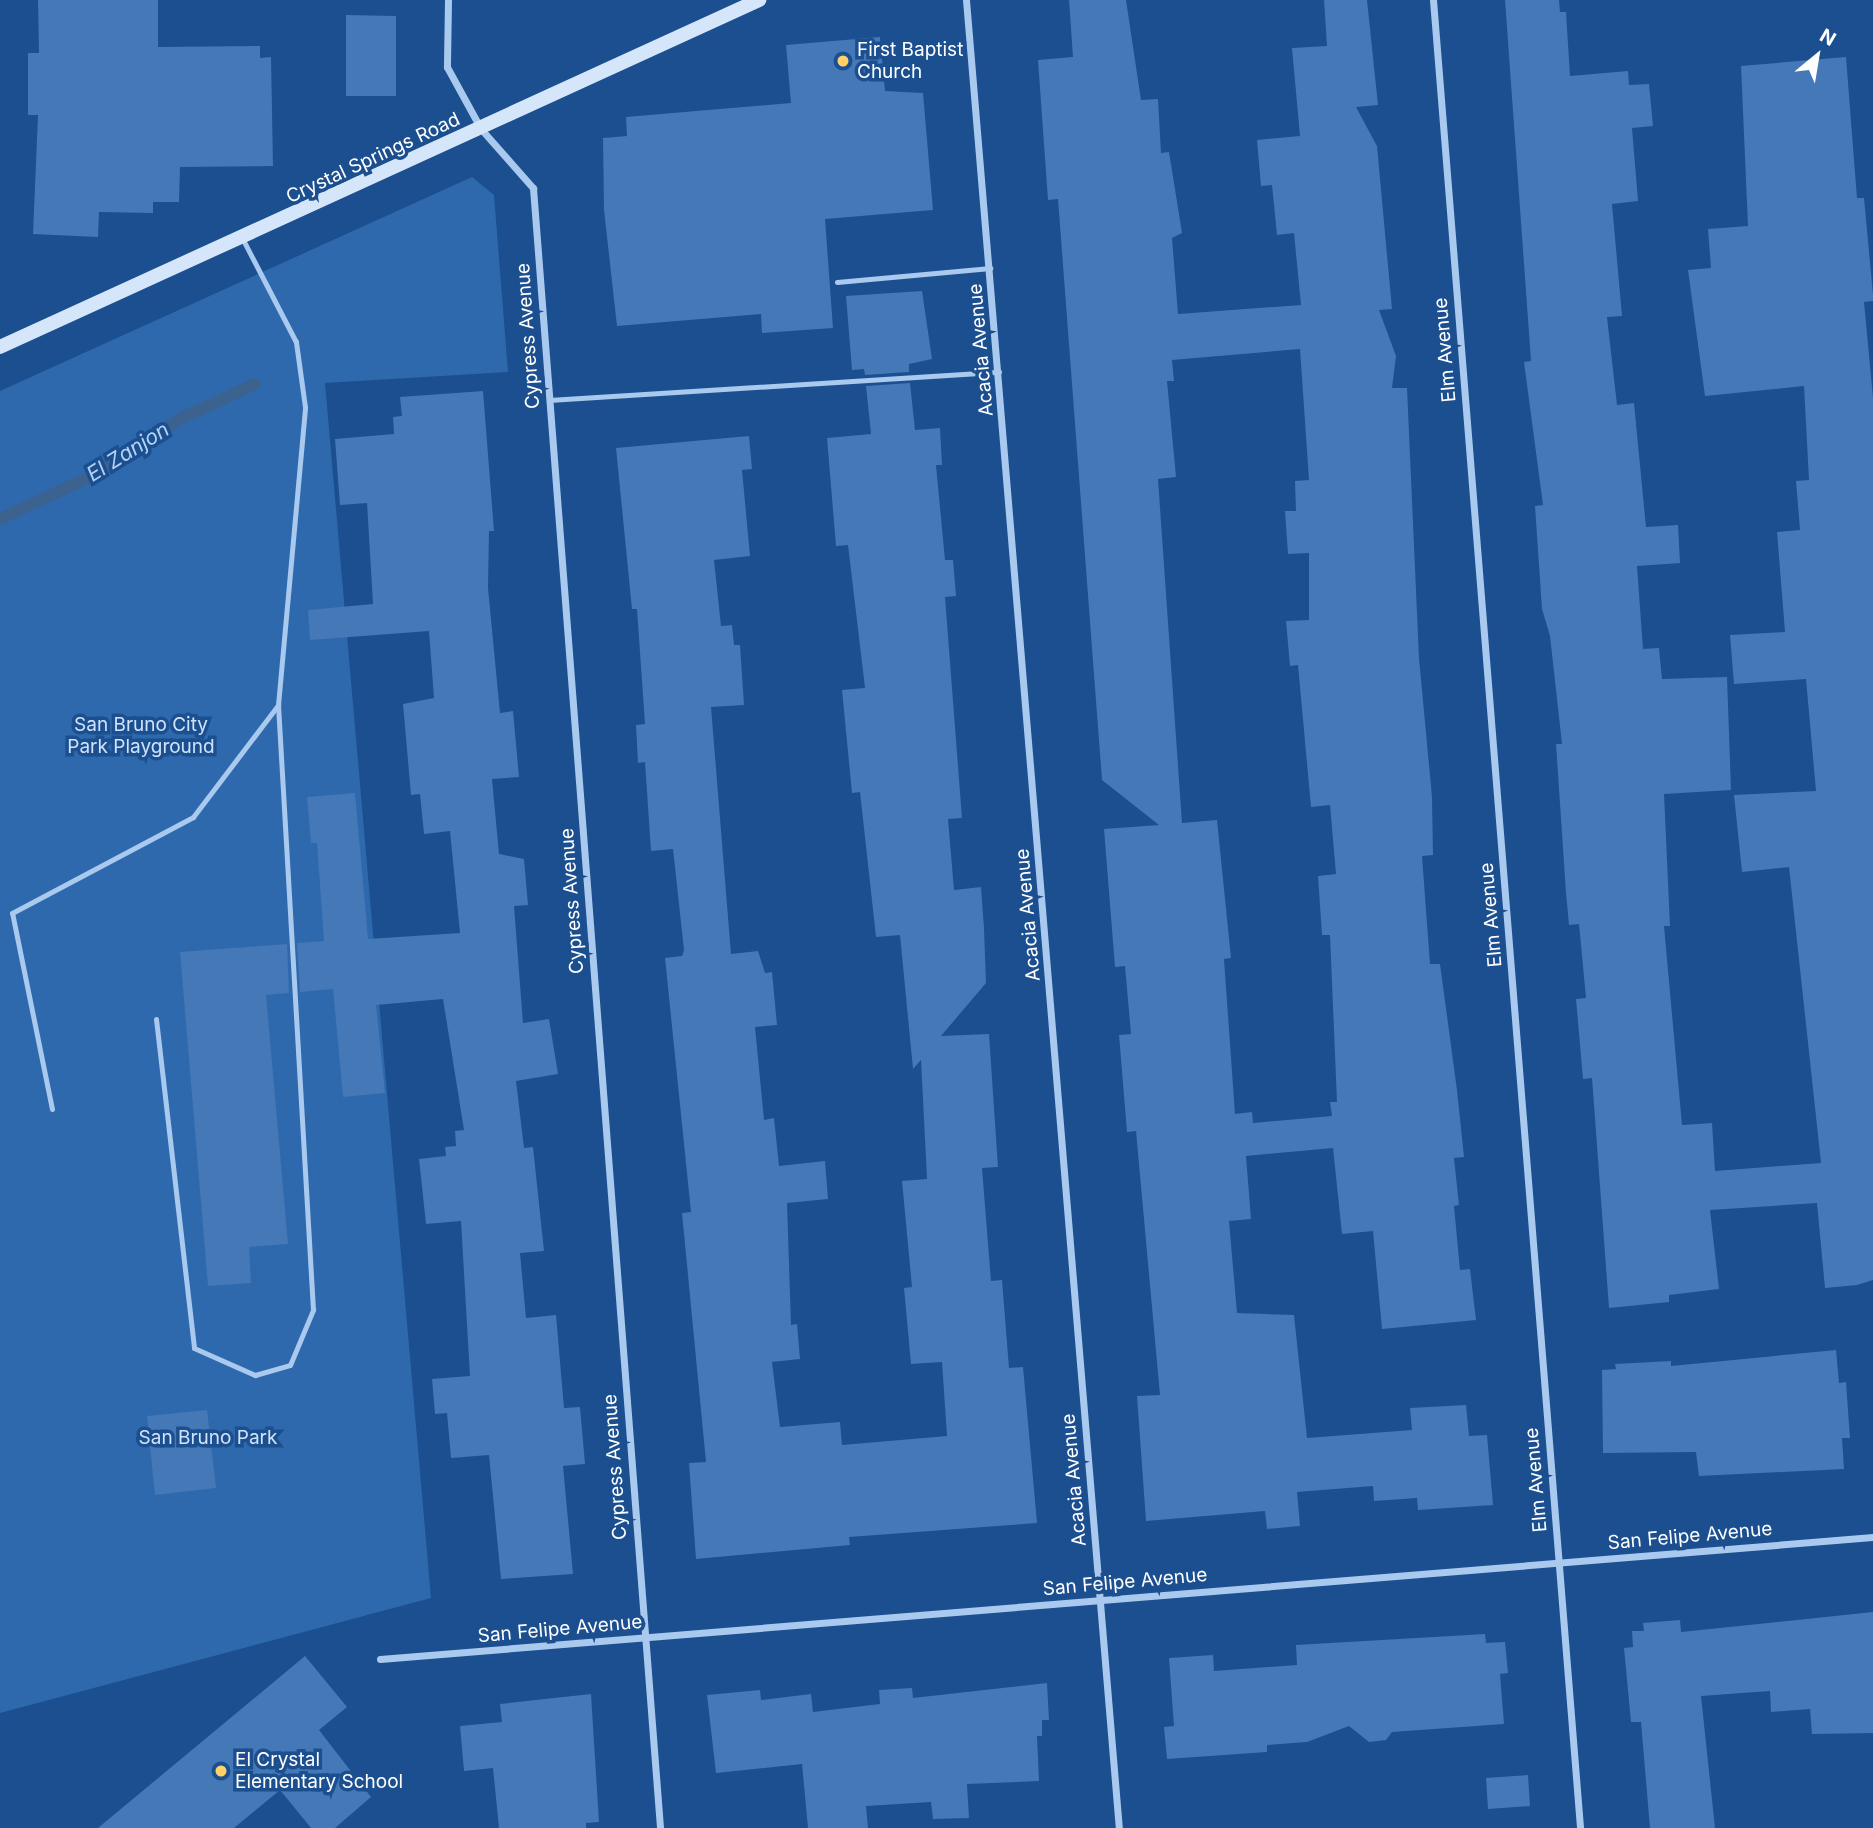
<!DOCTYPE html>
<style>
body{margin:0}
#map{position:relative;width:1873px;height:1828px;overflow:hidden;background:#1b4f8f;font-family:Inter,sans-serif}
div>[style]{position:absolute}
.green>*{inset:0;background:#2e69ad}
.stream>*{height:12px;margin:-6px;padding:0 6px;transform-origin:6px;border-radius:6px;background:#3c6290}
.building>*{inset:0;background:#4478b7}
.lane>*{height:5px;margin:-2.5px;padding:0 2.5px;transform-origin:2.5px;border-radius:2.5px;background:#a9c9ee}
.street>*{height:7px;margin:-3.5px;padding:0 3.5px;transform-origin:3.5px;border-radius:3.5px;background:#a9c9ee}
.secondary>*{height:14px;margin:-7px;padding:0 7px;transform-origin:7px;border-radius:7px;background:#d6e6fa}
.dots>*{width:19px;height:19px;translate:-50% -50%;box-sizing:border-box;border:4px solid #1b4f8f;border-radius:50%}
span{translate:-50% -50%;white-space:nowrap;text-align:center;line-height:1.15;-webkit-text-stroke:7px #1b4f8f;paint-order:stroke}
.poi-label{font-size:19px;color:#fff}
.left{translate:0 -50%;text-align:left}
.street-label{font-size:19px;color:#fff}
.park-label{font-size:19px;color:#cfe3fa}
.water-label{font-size:21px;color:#b5d3f5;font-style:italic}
.north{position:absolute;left:1782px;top:21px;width:70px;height:70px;-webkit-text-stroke:5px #1b4f8f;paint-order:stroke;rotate:30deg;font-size:19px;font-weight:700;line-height:28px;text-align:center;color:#fff}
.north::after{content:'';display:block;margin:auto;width:24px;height:32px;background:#fff;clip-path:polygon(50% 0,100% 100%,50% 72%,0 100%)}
</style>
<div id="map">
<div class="green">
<div style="clip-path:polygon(472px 177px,494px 195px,508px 372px,325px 383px,431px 1598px,0 1713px,0 391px)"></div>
</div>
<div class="stream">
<div style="left:0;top:519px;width:102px;rotate:-25.1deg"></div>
<div style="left:92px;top:476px;width:105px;rotate:-32.9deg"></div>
<div style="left:180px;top:419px;width:83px;rotate:-25deg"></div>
</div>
<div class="building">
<div style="clip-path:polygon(38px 0,158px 0,158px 47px,260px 46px,260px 58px,271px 57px,273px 166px,180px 167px,179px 202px,153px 202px,153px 213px,99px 212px,98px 237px,33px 234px,38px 115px,28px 115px,28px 53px,39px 53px)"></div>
<div style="clip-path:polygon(evenodd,1069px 0,1126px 0,1141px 100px,1158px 99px,1161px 153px,1169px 152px,1182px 233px,1172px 238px,1178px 314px,1301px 305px,1294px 233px,1277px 235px,1272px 185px,1261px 186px,1257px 140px,1300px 136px,1292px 48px,1327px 46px,1324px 0,1367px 0,1378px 105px,1356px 107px,1377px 146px,1392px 309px,1379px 310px,1396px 356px,1392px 388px,1407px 388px,1419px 658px,1432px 797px,1433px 855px,1422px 856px,1430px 964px,1440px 964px,1457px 1090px,1464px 1157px,1454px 1158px,1459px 1205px,1454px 1206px,1460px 1270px,1470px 1269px,1476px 1320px,1382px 1329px,1373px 1231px,1342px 1234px,1333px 1148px,1246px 1156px,1251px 1219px,1229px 1221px,1237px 1313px,1294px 1315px,1307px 1438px,1412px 1430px,1410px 1408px,1466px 1405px,1469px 1436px,1487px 1435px,1493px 1505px,1418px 1510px,1417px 1498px,1374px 1501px,1373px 1486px,1297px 1492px,1300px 1526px,1267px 1529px,1265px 1511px,1146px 1521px,1137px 1396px,1160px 1395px,1136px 1131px,1127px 1132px,1122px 1071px,1119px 1035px,1131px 1034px,1125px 966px,1115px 967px,1104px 829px,1159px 825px,1102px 780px,1058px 199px,1048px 200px,1038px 60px,1073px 57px,1069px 0,1300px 349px,1309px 480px,1295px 481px,1296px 511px,1285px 511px,1288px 554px,1309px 553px,1309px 620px,1286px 621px,1290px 666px,1298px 665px,1311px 807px,1330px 805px,1336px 874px,1318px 876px,1322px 935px,1330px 935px,1337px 1102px,1330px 1102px,1332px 1116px,1253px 1123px,1252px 1112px,1235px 1114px,1224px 959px,1231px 958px,1217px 820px,1182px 823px,1158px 479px,1176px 477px,1167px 381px,1174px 381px,1172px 360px,1300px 349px)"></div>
<div style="clip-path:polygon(1505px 0,1559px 0,1560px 12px,1566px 12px,1570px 76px,1628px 71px,1629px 85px,1649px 84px,1653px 126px,1632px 128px,1638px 201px,1612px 204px,1622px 316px,1607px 317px,1617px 405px,1634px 403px,1646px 527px,1678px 525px,1680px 563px,1637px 566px,1643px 649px,1659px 648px,1662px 679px,1727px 677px,1731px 790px,1664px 794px,1670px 926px,1664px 926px,1682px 1125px,1712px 1123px,1715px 1171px,1821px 1163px,1789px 867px,1742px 872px,1734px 795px,1816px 791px,1806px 679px,1734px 684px,1730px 635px,1785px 632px,1777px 532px,1800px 530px,1796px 481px,1809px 480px,1804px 386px,1705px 396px,1688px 270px,1711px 268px,1708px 229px,1748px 226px,1741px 66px,1846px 57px,1857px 198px,1864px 198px,1873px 295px,1873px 301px,1864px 302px,1873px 398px,1873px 1280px,1857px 1285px,1825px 1288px,1817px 1203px,1710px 1210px,1719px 1289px,1669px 1295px,1669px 1302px,1609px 1308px,1592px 1078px,1583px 1079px,1576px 999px,1586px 998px,1579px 924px,1569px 925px,1566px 893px,1556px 744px,1562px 744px,1550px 636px,1542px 609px,1535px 506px,1543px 505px,1524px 362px,1531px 361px)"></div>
<div style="clip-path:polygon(346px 15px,396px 16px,396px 96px,346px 96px)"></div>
<div style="clip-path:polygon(880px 37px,885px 91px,923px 93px,933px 210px,825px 219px,833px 328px,762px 333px,761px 314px,617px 326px,604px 210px,603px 138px,627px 136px,626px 117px,791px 103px,786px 45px)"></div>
<div style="clip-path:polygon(922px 291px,932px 359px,909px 364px,909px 372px,865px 375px,864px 369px,852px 370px,846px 296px)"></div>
<div style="clip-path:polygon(910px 383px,915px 430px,940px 428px,942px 465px,936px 465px,945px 560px,953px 560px,956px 596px,945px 597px,962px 818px,948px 819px,954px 890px,981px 887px,984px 928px,986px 983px,941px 1036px,989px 1034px,998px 1167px,982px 1168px,991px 1281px,1002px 1280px,1009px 1368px,1023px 1367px,1037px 1523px,849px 1537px,850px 1545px,696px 1559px,689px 1463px,706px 1462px,682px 1213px,691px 1212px,665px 958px,682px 956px,684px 950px,673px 849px,651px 851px,645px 762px,638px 763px,636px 725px,645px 724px,637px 609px,632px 609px,616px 448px,749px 436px,752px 469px,742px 470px,750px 556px,714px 560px,721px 626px,732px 625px,734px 645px,740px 645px,744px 705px,711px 707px,731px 954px,758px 951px,765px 973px,772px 972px,777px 1025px,755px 1027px,764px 1120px,774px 1118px,779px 1166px,825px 1161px,828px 1199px,787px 1203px,791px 1325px,797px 1324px,800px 1359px,772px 1362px,780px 1427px,840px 1422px,842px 1445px,947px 1436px,942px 1362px,911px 1364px,904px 1288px,912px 1287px,902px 1181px,927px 1179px,921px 1060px,913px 1069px,900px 935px,876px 937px,860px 792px,852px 793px,842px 690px,865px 688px,848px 545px,836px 546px,827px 438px,871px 434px,866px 386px)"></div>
<div style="clip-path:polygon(483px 391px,494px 531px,489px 531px,488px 588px,500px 713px,513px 711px,519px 777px,492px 779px,499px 854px,524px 859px,528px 905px,514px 906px,523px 1023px,549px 1019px,558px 1074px,516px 1081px,524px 1148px,533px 1147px,544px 1251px,520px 1253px,526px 1318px,556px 1315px,564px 1408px,580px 1407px,585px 1464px,563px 1466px,573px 1574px,501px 1579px,489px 1455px,451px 1458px,447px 1413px,435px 1414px,432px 1379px,470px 1376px,461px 1221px,426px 1224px,419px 1159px,446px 1156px,445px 1147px,456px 1146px,455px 1131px,464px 1130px,443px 999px,376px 1005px,385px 1093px,343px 1097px,333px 989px,300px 992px,297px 943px,324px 941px,317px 843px,311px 843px,307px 797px,355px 793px,368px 939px,460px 933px,450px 831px,424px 834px,420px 794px,411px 795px,403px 704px,434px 698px,429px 631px,310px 640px,308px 610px,373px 604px,367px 503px,340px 505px,335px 439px,394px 434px,393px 417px,402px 416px,400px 397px)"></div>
<div style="clip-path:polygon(287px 944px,289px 993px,266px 995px,288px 1244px,249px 1247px,251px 1283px,208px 1286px,180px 952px)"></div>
<div style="clip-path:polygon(1836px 1350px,1839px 1383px,1846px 1382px,1850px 1438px,1842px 1438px,1844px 1469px,1699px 1476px,1696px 1452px,1603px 1453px,1602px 1370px,1616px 1369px,1615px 1364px,1671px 1361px,1671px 1366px)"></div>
<div style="clip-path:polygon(207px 1410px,216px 1488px,155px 1495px,147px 1416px)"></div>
<div style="clip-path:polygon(1873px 1612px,1873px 1733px,1812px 1734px,1810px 1709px,1771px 1712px,1770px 1691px,1701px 1696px,1715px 1828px,1650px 1828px,1641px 1722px,1631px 1722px,1624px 1648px,1633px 1647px,1632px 1631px,1644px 1631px,1643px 1623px,1680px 1620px,1681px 1632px)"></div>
<div style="clip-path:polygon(1485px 1634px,1486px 1643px,1505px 1642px,1508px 1673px,1500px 1674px,1504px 1724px,1392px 1732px,1386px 1740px,1369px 1742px,1349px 1726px,1307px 1742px,1267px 1745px,1267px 1752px,1167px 1759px,1164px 1727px,1174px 1726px,1169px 1658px,1213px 1655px,1214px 1671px,1297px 1665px,1296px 1645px)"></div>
<div style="clip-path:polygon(305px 1656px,347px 1707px,319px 1730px,371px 1797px,335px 1828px,311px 1828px,280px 1790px,234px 1828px,98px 1828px)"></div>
<div style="clip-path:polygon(1047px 1683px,1049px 1720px,1042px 1720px,1042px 1736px,1037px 1736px,1039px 1781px,967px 1784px,969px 1818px,933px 1819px,931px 1802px,866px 1806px,868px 1828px,808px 1828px,802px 1764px,716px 1773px,707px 1695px,760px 1690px,761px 1700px,811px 1694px,813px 1712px,880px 1704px,879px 1690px,912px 1688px,913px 1698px)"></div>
<div style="clip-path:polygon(591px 1694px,599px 1822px,586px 1823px,586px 1828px,499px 1828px,493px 1768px,464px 1771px,460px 1726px,502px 1722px,500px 1704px)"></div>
<div style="clip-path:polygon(1528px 1775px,1530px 1806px,1488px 1809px,1486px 1778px)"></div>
</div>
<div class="lane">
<div style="left:837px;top:282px;width:154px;rotate:-5.2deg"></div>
<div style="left:549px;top:400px;width:451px;rotate:-3.6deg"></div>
<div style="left:156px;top:1019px;width:331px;rotate:83.4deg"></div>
<div style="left:194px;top:1348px;width:67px;rotate:23.9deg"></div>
<div style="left:255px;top:1375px;width:36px;rotate:-16deg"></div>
<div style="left:290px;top:1365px;width:60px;rotate:-67.3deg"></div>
<div style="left:313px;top:1310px;width:606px;rotate:-93.31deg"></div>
<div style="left:52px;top:1109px;width:200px;rotate:-101.5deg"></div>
<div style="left:12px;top:913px;width:205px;rotate:-27.9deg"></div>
<div style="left:193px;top:817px;width:141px;rotate:-52.8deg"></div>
<div style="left:278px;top:705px;width:299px;rotate:-84.8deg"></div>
<div style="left:305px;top:407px;width:66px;rotate:-97.9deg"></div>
<div style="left:296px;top:342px;width:117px;rotate:-117.4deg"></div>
</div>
<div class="street">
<div style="left:448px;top:0;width:67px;rotate:90.9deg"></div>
<div style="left:447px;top:67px;width:71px;rotate:61.3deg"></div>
<div style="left:481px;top:129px;width:79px;rotate:48.6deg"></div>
<div style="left:533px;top:188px;width:1645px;rotate:85.57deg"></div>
<div style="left:966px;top:0;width:1834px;rotate:85.22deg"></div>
<div style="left:1433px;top:0;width:1834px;rotate:85.4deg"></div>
<div style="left:380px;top:1659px;width:1498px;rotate:-4.67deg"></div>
</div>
<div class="secondary">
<div style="left:0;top:347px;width:835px;rotate:-24.57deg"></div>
</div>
<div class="dots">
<div style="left:843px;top:61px;background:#ffd166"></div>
<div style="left:221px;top:1771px;background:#ffd166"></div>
</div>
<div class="poi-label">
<span class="left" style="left:857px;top:61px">First Baptist<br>Church</span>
<span class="left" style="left:235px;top:1771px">El Crystal<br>Elementary School</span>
</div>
<div class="street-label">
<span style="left:373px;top:158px;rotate:-25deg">Crystal Springs Road</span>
<span style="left:528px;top:336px;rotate:-94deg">Cypress Avenue</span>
<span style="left:981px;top:350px;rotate:-95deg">Acacia Avenue</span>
<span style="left:1445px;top:350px;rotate:-95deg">Elm Avenue</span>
<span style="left:572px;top:901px;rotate:-94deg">Cypress Avenue</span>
<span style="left:1028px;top:915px;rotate:-95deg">Acacia Avenue</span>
<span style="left:1491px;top:915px;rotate:-95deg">Elm Avenue</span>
<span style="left:615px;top:1467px;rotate:-94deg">Cypress Avenue</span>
<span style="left:1074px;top:1480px;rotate:-95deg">Acacia Avenue</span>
<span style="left:1536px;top:1480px;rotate:-95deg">Elm Avenue</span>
<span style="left:1690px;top:1536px;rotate:-5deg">San Felipe Avenue</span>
<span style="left:1125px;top:1582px;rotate:-5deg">San Felipe Avenue</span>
<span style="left:560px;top:1629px;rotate:-5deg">San Felipe Avenue</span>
</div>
<div class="park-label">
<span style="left:141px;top:736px">San Bruno City<br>Park Playground</span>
<span style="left:208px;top:1438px">San Bruno Park</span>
</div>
<div class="water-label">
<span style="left:128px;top:452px;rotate:-32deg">El Zanjon</span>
</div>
<div class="north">N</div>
</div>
